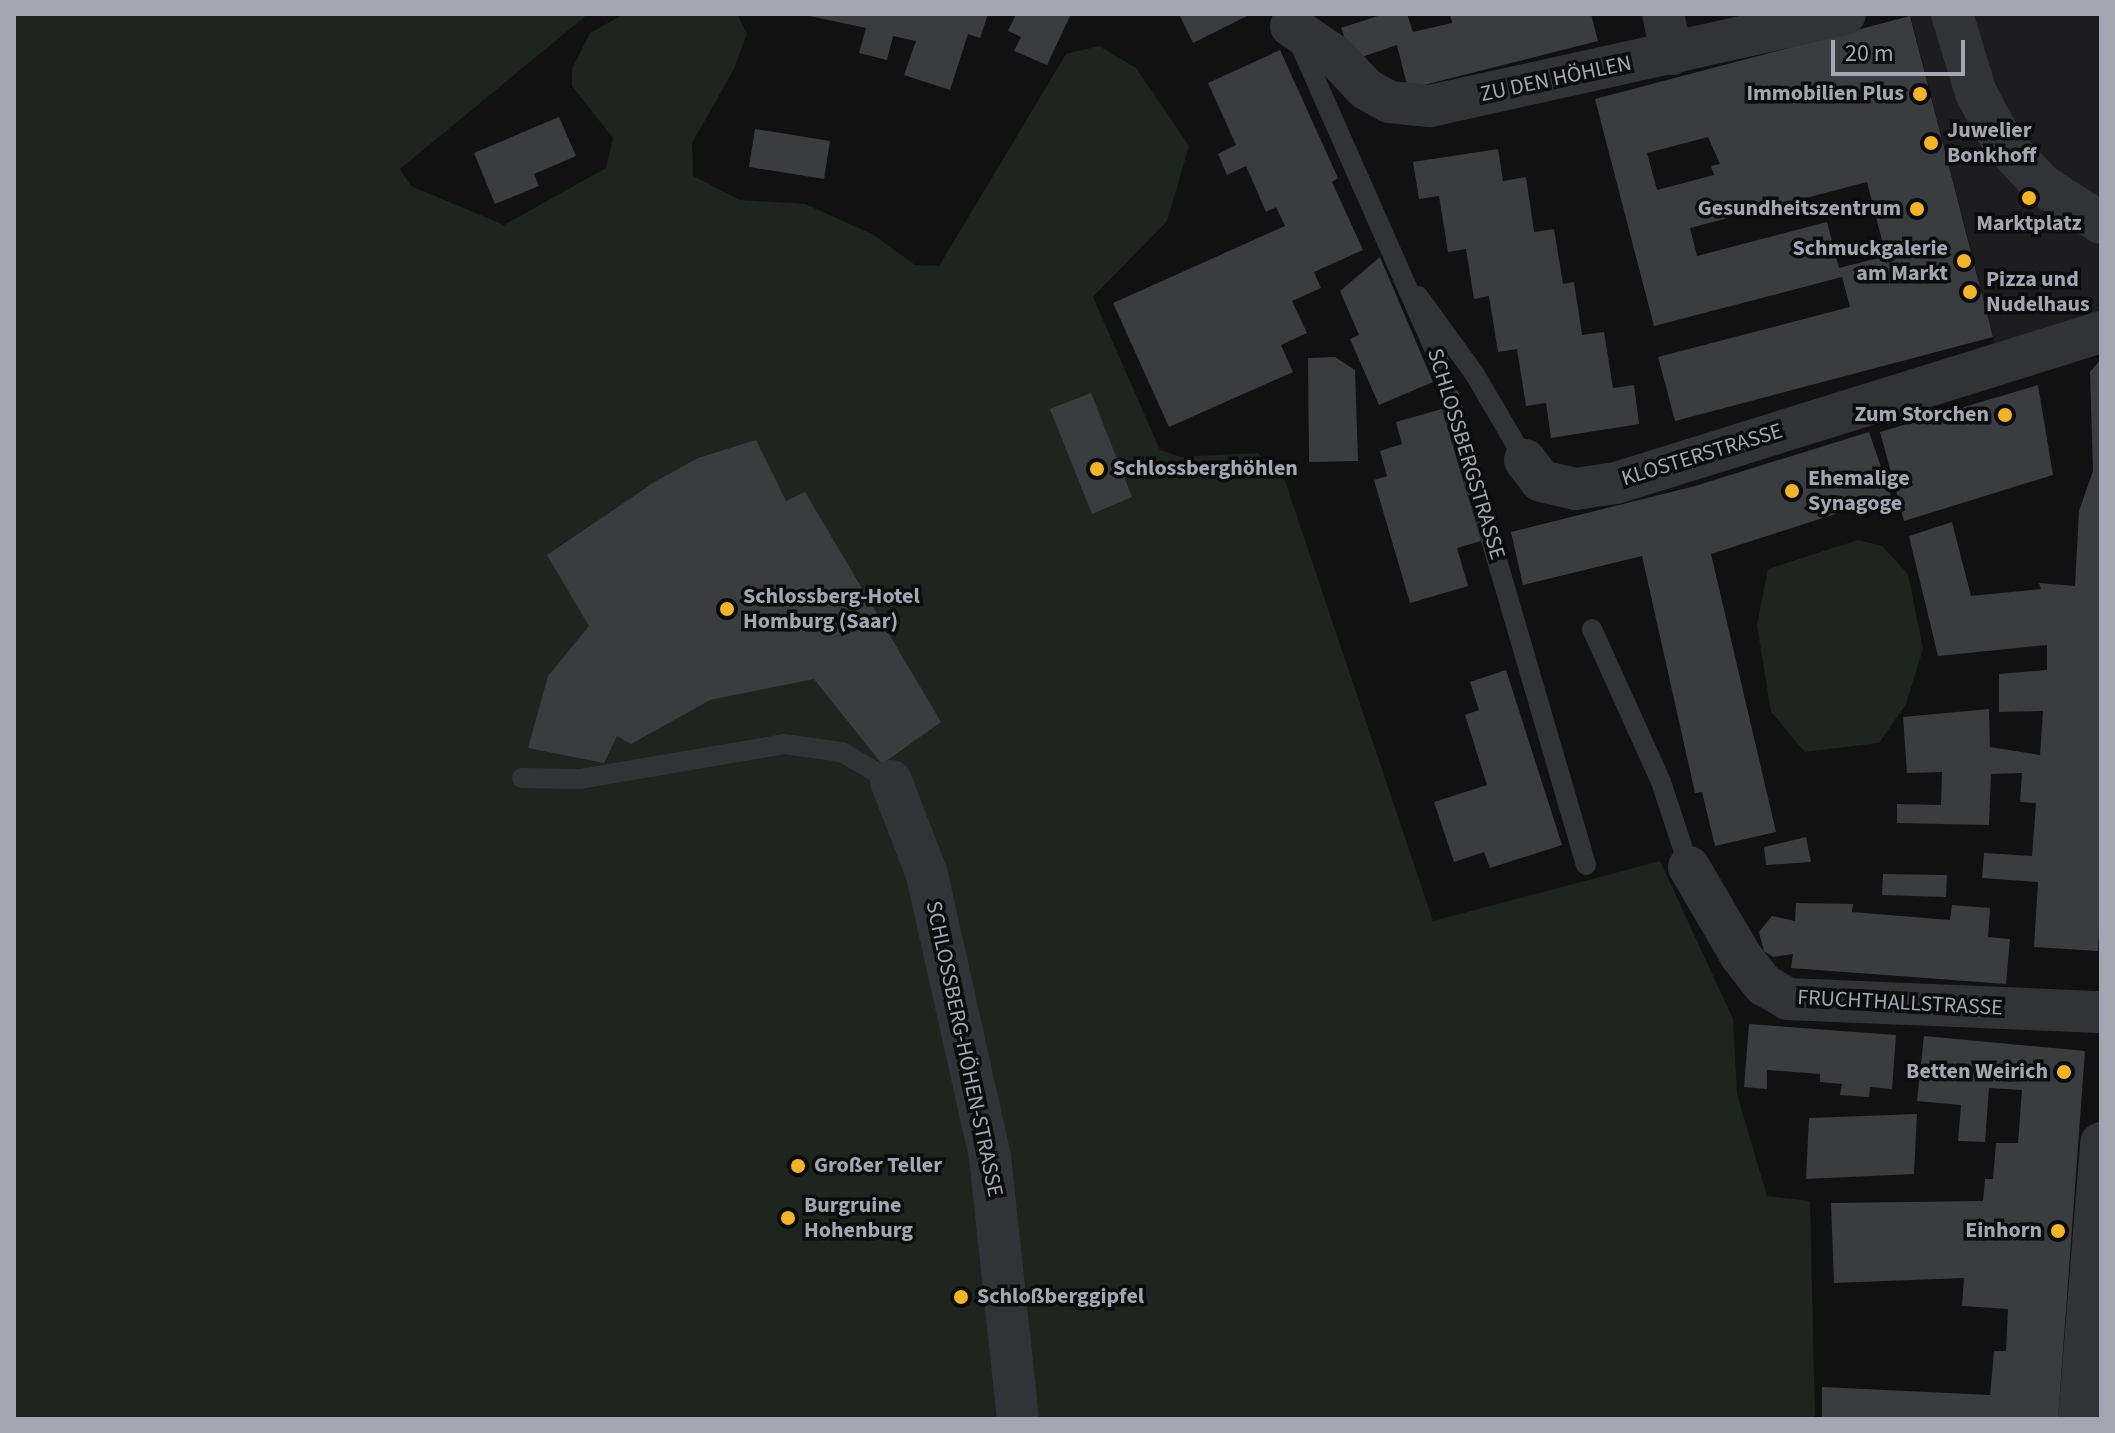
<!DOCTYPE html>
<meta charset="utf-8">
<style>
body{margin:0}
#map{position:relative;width:2115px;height:1433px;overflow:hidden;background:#111112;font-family:"Source Sans 3",sans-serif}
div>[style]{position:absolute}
.built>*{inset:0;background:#1d1d1f}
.green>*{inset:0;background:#1d251e}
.building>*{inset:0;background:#3b3c3f}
.lane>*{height:20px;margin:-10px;padding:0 10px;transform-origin:10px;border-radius:10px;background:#323337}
.street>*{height:42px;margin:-21px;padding:0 21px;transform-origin:21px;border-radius:21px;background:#323337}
.dots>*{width:22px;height:22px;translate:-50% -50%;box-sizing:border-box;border:4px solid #0c0c0d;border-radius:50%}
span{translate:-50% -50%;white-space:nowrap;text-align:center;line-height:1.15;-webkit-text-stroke:7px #0c0c0d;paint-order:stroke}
.street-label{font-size:22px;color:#a2a7b3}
.poi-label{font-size:22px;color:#a2a7b3;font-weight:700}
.right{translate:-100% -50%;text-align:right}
.left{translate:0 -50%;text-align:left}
.frame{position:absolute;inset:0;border:16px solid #a2a7b3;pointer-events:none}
.scale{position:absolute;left:1831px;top:40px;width:134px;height:36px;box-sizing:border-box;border:4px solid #a2a7b3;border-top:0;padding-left:10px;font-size:24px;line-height:28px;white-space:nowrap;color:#a2a7b3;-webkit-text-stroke:6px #0c0c0d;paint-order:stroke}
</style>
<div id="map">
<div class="built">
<div style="clip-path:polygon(1910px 14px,2101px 14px,2101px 332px,2000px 363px)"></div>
</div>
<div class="green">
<div style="clip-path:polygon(14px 14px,588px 14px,400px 169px,411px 186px,504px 225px,606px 168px,613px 138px,572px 86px,572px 69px,590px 33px,624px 14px,737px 14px,747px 34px,733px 71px,692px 143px,693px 176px,740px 200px,805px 204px,874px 235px,915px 265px,939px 266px,1066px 54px,1099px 46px,1136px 68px,1189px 146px,1167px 221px,1093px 297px,1160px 450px,1181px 457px,1258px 453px,1285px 481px,1433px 921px,1660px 861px,1733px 1019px,1737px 1094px,1767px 1196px,1810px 1201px,1815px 1419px,14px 1419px)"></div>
<div style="clip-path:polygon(1858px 540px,1882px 546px,1908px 574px,1923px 649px,1906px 704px,1879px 743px,1805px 752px,1771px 712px,1757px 625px,1768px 569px)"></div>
</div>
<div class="building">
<div style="clip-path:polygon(800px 14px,988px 14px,980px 38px,968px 34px,950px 90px,904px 75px,916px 41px,893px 36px,887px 60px,859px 53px,866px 28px)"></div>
<div style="clip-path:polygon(1016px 14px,1071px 14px,1047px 65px,1014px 51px,1021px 37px,1008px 31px)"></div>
<div style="clip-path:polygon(1179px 14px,1251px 14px,1193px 43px)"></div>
<div style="clip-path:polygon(1384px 14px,1407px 14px,1413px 32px,1452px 23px,1450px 14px,1591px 14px,1598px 41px,1408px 89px,1397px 45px,1353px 60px,1341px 28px)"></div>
<div style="clip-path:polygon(evenodd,1910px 16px,1993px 337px,1675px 421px,1658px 357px,1850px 307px,1842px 277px,1654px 326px,1595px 99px,1910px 16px,1708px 137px,1720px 164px,1711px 166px,1714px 175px,1657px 190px,1647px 153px,1708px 137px,1910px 16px,1867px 182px,1886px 256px,1839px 268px,1827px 222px,1697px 256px,1690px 228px,1867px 182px)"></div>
<div style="clip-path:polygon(1280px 50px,1338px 178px,1332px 182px,1363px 250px,1314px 272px,1321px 288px,1292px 301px,1307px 333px,1281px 345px,1293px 372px,1169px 427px,1113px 303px,1285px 226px,1276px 207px,1266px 212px,1246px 166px,1227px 175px,1218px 154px,1236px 145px,1208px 83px)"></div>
<div style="clip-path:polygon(559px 117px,576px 156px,534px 174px,539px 186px,495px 204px,474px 153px)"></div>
<div style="clip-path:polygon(755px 129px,830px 141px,824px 179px,749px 167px)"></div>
<div style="clip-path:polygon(1498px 149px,1503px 181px,1526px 177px,1534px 232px,1554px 229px,1563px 284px,1574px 282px,1582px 335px,1604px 332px,1613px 388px,1634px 385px,1639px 424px,1551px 438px,1546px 403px,1526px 406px,1517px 349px,1498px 352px,1489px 296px,1474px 299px,1466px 249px,1448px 252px,1439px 196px,1419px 199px,1413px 162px)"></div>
<div style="clip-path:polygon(1380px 257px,1433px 382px,1379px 405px,1350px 339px,1359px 335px,1340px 291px)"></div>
<div style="clip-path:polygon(1335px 357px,1355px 370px,1358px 461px,1309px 462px,1308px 358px)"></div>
<div style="clip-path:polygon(2101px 359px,2101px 897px,2098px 951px,2034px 947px,2038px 882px,1982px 878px,1984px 853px,2032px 856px,2036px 803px,2020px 802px,2022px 773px,1991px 774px,1989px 825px,1897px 823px,1897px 804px,1941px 805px,1942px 772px,1907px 773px,1903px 717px,1989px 709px,1990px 747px,2040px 755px,2043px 711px,1999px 712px,1999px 674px,2047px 670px,2047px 645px,1938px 656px,1909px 536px,1952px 522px,1971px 596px,2041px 589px,2039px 583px,2075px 586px,2079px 511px,2093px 471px,2090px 372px)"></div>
<div style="clip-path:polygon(2038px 385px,2053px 475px,1904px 521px,1880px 432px)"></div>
<div style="clip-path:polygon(1091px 393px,1132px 497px,1092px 514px,1050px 409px)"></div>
<div style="clip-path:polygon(1442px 409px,1481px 541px,1457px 548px,1468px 586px,1410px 603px,1374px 480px,1387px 476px,1380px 451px,1402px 444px,1396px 422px)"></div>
<div style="clip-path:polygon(1869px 432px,1891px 496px,1711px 554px,1776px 832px,1715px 846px,1702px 792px,1695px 793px,1642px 556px,1523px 585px,1511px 532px,1695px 486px)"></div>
<div style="clip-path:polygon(756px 440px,786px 501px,805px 492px,941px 722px,882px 764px,814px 679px,710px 700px,631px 744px,617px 736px,604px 763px,528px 748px,548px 676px,589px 626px,547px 555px,656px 481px,698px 458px)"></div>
<div style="clip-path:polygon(1506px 670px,1562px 845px,1490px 868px,1484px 852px,1454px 862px,1434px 802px,1487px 785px,1465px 715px,1479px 710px,1470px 682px)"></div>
<div style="clip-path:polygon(1806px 837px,1811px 862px,1766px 865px,1764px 847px)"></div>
<div style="clip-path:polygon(1883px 874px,1947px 875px,1946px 897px,1882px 895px)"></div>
<div style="clip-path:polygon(1796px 903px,1853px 904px,1852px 912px,1950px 920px,1952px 905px,1990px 908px,1988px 937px,2010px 939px,2006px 984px,1791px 968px,1793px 954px,1773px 957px,1764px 951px,1759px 932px,1772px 916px,1795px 921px)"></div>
<div style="clip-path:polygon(1749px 1024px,1896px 1035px,1892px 1089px,1870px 1087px,1869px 1097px,1840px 1095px,1842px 1084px,1820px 1082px,1820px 1074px,1767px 1070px,1767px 1089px,1744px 1087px)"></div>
<div style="clip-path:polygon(1924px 1036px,2085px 1051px,2058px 1419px,1822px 1417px,1822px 1387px,1990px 1395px,1994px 1351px,2006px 1351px,2008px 1309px,1962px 1306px,1964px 1278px,1834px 1283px,1831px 1203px,1983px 1201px,1985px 1179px,1993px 1179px,1996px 1143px,2018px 1143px,2022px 1090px,1989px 1088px,1985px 1142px,1958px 1141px,1961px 1105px,1917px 1101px)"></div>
<div style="clip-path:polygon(1917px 1114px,1914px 1174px,1806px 1179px,1809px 1118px)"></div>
</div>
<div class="lane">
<div style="left:1298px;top:40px;width:347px;rotate:66.2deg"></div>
<div style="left:1438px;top:358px;width:528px;rotate:73.73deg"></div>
<div style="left:1418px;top:296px;width:95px;rotate:54deg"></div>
<div style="left:1474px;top:373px;width:101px;rotate:59.6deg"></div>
<div style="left:1592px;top:629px;width:168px;rotate:65.7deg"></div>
<div style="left:1661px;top:782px;width:89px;rotate:71.8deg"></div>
<div style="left:522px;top:778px;width:58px;rotate:1deg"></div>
<div style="left:580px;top:779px;width:207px;rotate:-9.7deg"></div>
<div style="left:784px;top:744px;width:59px;rotate:7.9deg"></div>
<div style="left:842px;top:752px;width:57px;rotate:30.6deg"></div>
</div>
<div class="street">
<div style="left:1663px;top:14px;width:41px;rotate:77.3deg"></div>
<div style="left:1952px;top:14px;width:83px;rotate:73.1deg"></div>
<div style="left:1976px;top:93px;width:57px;rotate:61.6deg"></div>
<div style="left:2003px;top:143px;width:57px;rotate:47.1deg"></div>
<div style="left:2042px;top:185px;width:70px;rotate:32.8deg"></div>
<div style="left:1291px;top:26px;width:53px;rotate:34.3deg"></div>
<div style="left:1335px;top:56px;width:45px;rotate:46.8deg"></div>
<div style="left:1366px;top:89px;width:26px;rotate:29deg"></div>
<div style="left:1389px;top:102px;width:41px;rotate:5.6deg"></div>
<div style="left:1430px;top:106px;width:425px;rotate:-12.5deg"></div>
<div style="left:1525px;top:460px;width:26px;rotate:53deg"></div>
<div style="left:1541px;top:481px;width:35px;rotate:13deg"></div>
<div style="left:1575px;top:489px;width:41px;rotate:-8.3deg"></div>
<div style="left:1616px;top:483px;width:508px;rotate:-17.29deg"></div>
<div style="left:891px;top:781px;width:101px;rotate:69deg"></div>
<div style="left:927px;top:875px;width:289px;rotate:77.4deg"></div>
<div style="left:990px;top:1157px;width:263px;rotate:83.9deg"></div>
<div style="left:1689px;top:867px;width:103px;rotate:59.7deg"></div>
<div style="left:1741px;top:956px;width:37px;rotate:52deg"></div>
<div style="left:1764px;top:985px;width:28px;rotate:30deg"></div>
<div style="left:1788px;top:999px;width:313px;rotate:2.4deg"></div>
<div style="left:2079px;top:1419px;width:277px;rotate:-85.4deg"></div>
</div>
<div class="dots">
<div style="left:1920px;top:94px;background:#f2b429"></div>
<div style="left:1931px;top:143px;background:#f2b429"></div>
<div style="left:2029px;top:198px;background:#f2b429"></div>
<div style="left:1917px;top:209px;background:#f2b429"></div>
<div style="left:1964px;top:261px;background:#f2b429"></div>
<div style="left:1970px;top:292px;background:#f2b429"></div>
<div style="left:2005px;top:415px;background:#f2b429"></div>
<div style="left:1097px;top:469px;background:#f2b429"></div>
<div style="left:1792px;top:491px;background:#f2b429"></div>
<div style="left:727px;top:609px;background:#f2b429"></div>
<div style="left:2064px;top:1072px;background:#f2b429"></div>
<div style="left:798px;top:1166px;background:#f2b429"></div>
<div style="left:788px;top:1218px;background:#f2b429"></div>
<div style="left:2058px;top:1231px;background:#f2b429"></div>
<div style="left:961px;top:1297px;background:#f2b429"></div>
</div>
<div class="street-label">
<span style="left:1556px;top:79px;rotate:-12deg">ZU DEN HÖHLEN</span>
<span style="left:1466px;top:454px;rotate:73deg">SCHLOSSBERGSTRASSE</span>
<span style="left:1702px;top:455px;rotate:-17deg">KLOSTERSTRASSE</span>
<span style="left:1900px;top:1003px;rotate:3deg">FRUCHTHALLSTRASSE</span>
<span style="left:964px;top:1049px;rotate:78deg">SCHLOSSBERG-HÖHEN-STRASSE</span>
</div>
<div class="poi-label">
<span class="right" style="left:1904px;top:94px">Immobilien Plus</span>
<span class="left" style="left:1947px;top:143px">Juwelier<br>Bonkhoff</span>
<span class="right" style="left:1901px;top:209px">Gesundheitszentrum</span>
<span style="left:2029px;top:224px">Marktplatz</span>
<span class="right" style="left:1948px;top:261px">Schmuckgalerie<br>am Markt</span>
<span class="left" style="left:1986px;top:292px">Pizza und<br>Nudelhaus</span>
<span class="right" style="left:1989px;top:415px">Zum Storchen</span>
<span class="left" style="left:1113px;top:469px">Schlossberghöhlen</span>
<span class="left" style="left:1808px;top:491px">Ehemalige<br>Synagoge</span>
<span class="left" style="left:743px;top:609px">Schlossberg-Hotel<br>Homburg (Saar)</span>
<span class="right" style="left:2048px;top:1072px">Betten Weirich</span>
<span class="left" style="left:814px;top:1166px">Großer Teller</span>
<span class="left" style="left:804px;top:1218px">Burgruine<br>Hohenburg</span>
<span class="right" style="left:2042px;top:1231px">Einhorn</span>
<span class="left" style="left:977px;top:1297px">Schloßberggipfel</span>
</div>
<div class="frame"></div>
<div class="scale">20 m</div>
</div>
